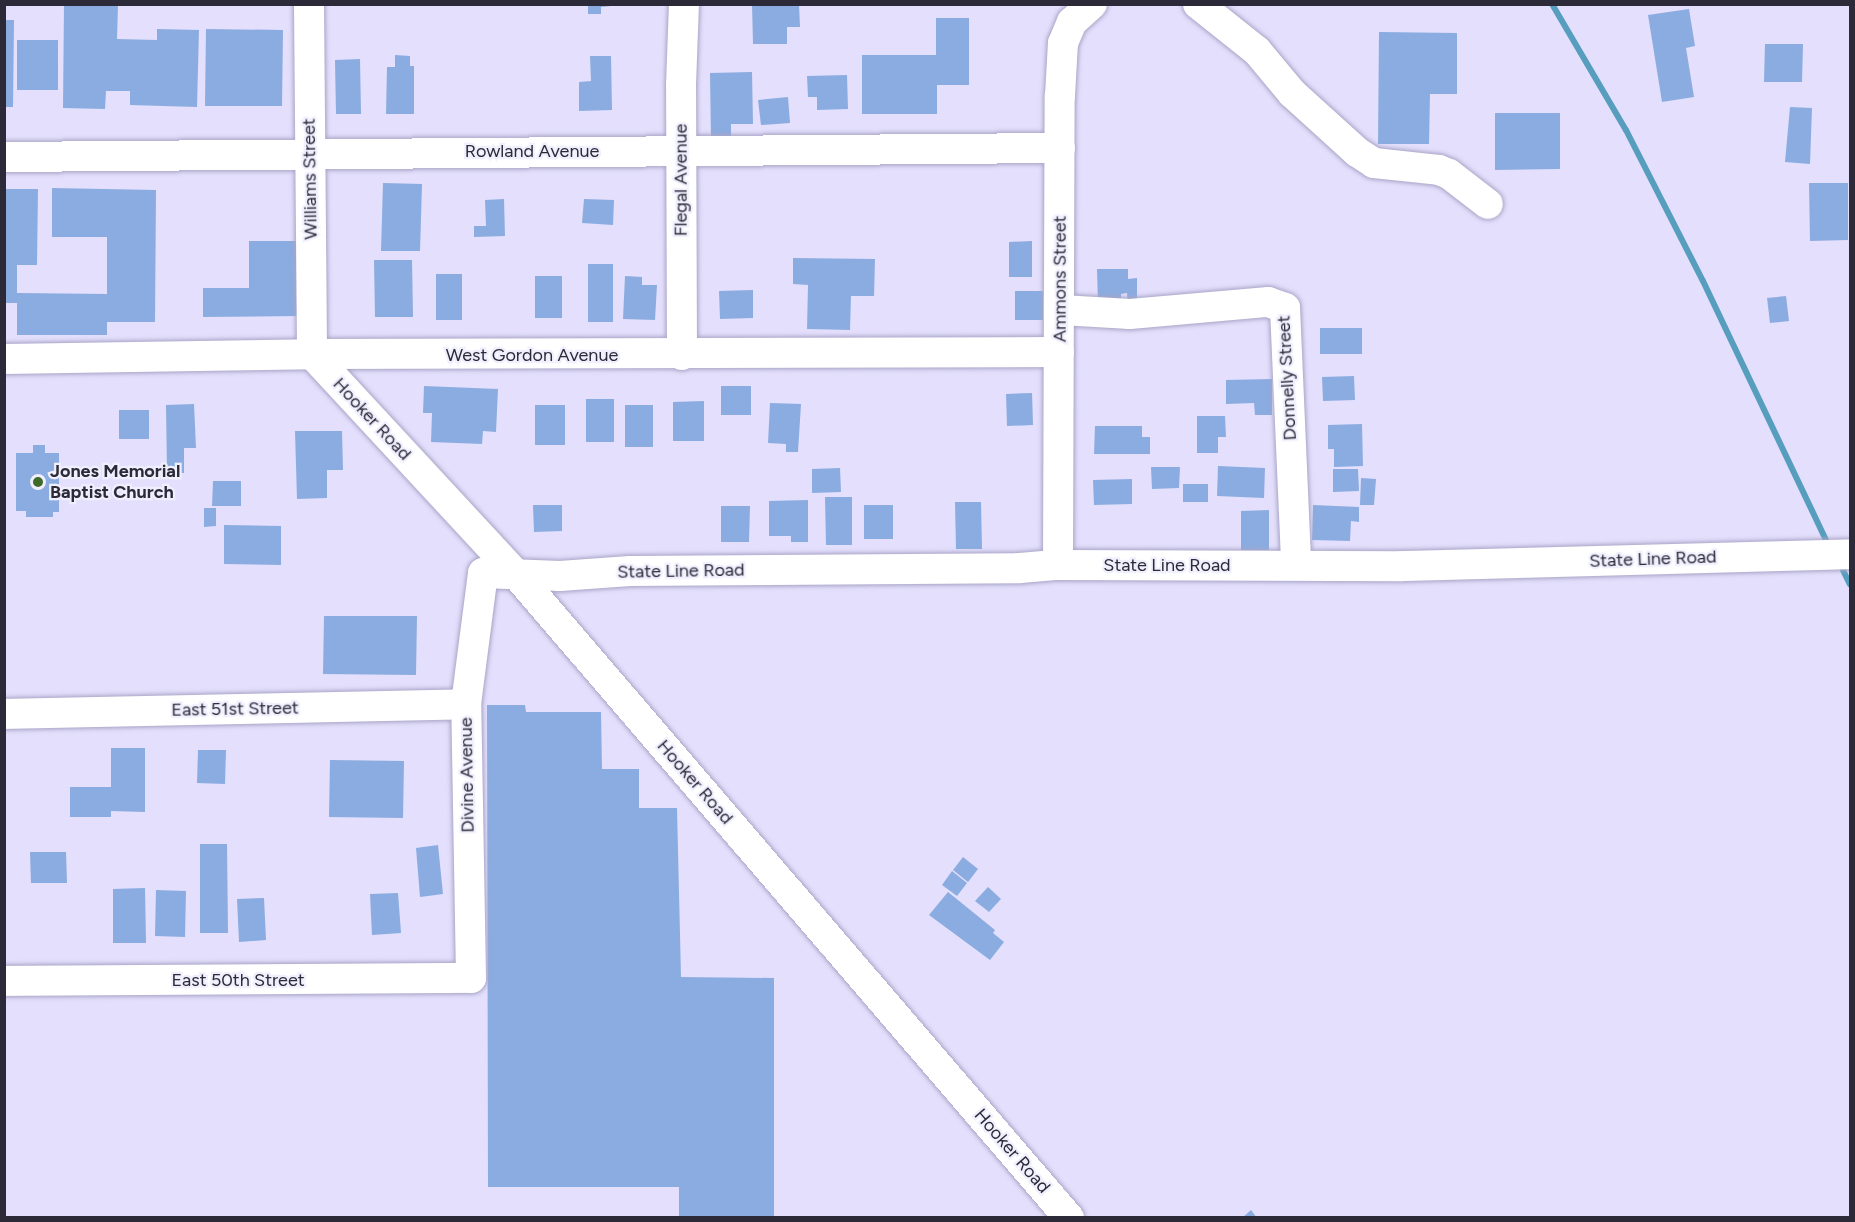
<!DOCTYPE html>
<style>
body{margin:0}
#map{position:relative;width:1855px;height:1222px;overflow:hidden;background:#e3dffc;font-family:Figtree,sans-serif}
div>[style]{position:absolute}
.stream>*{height:6px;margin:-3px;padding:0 3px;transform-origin:3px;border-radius:3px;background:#579dbd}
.building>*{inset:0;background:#8bace0}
.roads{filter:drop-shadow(0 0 2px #a9a5c7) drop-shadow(0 0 2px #a9a5c7)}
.minor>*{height:30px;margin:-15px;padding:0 15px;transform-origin:15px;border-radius:15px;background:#fff}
.dots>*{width:16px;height:16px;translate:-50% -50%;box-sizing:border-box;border:3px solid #f0effd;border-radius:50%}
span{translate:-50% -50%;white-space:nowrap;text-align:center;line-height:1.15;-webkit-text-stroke:4.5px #f0effd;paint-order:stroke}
.street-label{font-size:18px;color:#2c2a38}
.poi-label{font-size:18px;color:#2c2a38;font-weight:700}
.left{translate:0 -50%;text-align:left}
.frame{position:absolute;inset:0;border:6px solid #2c2a38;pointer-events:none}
</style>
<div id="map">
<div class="stream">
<div style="left:1552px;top:4px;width:146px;rotate:59.6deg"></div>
<div style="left:1626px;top:130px;width:169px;rotate:63deg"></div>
<div style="left:1703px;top:281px;width:293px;rotate:64.6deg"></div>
<div style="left:1839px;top:562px;width:25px;rotate:64deg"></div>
</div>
<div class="building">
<div style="clip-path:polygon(64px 4px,118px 4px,117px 39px,157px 40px,157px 29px,199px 30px,197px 107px,130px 105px,130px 91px,106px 91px,105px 109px,63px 108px)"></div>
<div style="clip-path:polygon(588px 4px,611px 4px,611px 6px,601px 7px,601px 14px,588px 14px)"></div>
<div style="clip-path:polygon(752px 4px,799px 4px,800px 27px,787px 27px,787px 44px,753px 44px)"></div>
<div style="clip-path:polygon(1689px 9px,1695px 46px,1686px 48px,1694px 97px,1662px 102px,1648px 15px)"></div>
<div style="clip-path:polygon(936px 18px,969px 18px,969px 85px,937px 85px,937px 114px,862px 114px,862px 55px,936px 55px)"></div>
<div style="clip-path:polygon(4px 20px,14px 20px,13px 107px,4px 107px)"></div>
<div style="clip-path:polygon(206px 29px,283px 30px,282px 106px,205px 106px)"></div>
<div style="clip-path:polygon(1379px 32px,1457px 33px,1457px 94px,1430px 94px,1429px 144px,1378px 144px)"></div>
<div style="clip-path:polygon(17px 40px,58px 40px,58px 90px,17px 90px)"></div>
<div style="clip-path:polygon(1765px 44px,1803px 44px,1802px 82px,1764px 82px)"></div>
<div style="clip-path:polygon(395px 55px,410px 56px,410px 66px,414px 66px,414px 114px,386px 114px,387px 67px,395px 67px)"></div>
<div style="clip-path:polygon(590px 56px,611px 56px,612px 110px,579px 111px,579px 82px,591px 81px)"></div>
<div style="clip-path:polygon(360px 59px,361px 114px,336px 114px,335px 60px)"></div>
<div style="clip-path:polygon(752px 72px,753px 124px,731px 124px,731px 139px,711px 140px,710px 73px)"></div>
<div style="clip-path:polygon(847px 75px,848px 109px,817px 110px,817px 97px,808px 97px,807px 76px)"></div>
<div style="clip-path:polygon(788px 97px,790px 123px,761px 125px,758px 100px)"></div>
<div style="clip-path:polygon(1790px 107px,1812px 108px,1810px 164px,1785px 162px)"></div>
<div style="clip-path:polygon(1495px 113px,1560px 113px,1560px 169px,1495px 170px)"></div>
<div style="clip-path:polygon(383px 183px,422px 184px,420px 251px,381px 251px)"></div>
<div style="clip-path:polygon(1809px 183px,1848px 183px,1848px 240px,1810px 241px)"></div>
<div style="clip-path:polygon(52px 188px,156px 190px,155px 322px,107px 322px,107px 335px,17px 335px,17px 303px,4px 303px,4px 189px,38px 189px,37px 265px,17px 265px,17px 293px,107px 294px,107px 237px,52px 237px)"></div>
<div style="clip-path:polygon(504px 199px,505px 236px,474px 237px,474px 226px,486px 226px,485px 200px)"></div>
<div style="clip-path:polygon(584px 199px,614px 200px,613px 225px,582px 223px)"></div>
<div style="clip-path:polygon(249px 241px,296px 241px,297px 316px,203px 317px,203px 288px,249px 288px)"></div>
<div style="clip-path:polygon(1032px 241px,1032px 277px,1009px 277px,1009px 242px)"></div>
<div style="clip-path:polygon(793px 258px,875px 259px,874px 296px,851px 296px,850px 330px,807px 329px,808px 285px,793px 284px)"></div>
<div style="clip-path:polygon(374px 260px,412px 260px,413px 317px,375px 317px)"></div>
<div style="clip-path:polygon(588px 264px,613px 264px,613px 322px,588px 322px)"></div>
<div style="clip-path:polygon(1097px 269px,1128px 269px,1128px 279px,1137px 278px,1137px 306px,1128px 306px,1127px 293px,1121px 294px,1121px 305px,1098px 303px)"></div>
<div style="clip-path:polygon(436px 274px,462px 274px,462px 320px,436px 320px)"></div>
<div style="clip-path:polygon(535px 276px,562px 276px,562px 318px,535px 318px)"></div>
<div style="clip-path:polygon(625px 276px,642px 277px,642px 285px,657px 285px,655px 320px,623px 319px)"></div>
<div style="clip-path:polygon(753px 290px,753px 318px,720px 319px,719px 291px)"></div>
<div style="clip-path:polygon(1015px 291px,1043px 291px,1043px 320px,1015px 320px)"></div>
<div style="clip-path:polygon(1786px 296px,1789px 321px,1770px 323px,1767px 298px)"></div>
<div style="clip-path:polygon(1320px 328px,1362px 328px,1362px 354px,1320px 354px)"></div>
<div style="clip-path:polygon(1354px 376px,1355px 400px,1323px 401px,1322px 377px)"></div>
<div style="clip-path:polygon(1272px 379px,1272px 415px,1255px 415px,1254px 403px,1226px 404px,1226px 380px)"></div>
<div style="clip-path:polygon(424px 386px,498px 389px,496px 432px,483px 431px,482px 444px,431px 442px,432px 413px,423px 413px)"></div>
<div style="clip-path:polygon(721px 386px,751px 386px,751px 415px,721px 415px)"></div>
<div style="clip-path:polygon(1032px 393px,1033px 425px,1007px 426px,1006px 394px)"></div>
<div style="clip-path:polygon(586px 399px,614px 399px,614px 442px,586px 442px)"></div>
<div style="clip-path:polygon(704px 401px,704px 441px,673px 441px,673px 402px)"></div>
<div style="clip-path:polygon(770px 403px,801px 404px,798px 452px,786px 452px,786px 444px,768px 443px)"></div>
<div style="clip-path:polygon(194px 404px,196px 448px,184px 448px,184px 473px,167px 472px,166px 405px)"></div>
<div style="clip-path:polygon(535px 405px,565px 405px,565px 445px,535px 445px)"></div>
<div style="clip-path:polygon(625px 405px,653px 405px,653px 447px,625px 447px)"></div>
<div style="clip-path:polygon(119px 410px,149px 410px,149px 439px,119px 439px)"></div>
<div style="clip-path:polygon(1197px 416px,1225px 416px,1226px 437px,1218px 437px,1218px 453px,1197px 453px)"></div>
<div style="clip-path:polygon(1362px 424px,1363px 466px,1334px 467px,1334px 449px,1328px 449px,1328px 425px)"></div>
<div style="clip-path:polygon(1095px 426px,1142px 426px,1142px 437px,1150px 437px,1150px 454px,1094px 454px)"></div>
<div style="clip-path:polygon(295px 431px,342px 431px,343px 470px,327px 470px,327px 498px,297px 499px)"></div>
<div style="clip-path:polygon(33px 445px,45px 445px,45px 453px,59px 453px,59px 512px,53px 512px,53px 517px,26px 517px,26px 511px,16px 511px,16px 453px,33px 453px)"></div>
<div style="clip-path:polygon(1218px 466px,1265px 468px,1264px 498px,1217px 496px)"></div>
<div style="clip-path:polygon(1151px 467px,1180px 467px,1179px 488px,1152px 489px)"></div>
<div style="clip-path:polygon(840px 468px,841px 492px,812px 493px,812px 469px)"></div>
<div style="clip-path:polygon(1333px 469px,1358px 469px,1359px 491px,1333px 492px)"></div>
<div style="clip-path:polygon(1361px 478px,1376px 479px,1374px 505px,1360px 505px)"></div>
<div style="clip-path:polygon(1132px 479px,1132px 504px,1094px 505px,1093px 480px)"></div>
<div style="clip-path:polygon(213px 481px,241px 481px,241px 506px,212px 506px)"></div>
<div style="clip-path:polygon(1183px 484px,1208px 484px,1208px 502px,1183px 502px)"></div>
<div style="clip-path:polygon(825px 497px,852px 497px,852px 545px,826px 545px)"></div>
<div style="clip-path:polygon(808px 500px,808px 542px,791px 542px,791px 536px,769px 536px,769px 501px)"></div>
<div style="clip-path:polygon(955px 502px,981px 502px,982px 549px,956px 549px)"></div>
<div style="clip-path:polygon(533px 505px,562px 505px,562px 531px,534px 532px)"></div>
<div style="clip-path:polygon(864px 505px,893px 505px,893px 539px,864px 539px)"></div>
<div style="clip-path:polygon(1313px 505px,1359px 507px,1359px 522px,1351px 521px,1350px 541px,1312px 540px)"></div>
<div style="clip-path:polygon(721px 506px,750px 506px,749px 542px,721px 542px)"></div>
<div style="clip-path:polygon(204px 508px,216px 508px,216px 526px,204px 527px)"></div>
<div style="clip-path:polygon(1269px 510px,1269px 550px,1241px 550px,1241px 511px)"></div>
<div style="clip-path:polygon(224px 525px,281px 526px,281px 565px,224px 564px)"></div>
<div style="clip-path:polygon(324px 616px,417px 616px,416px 675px,323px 674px)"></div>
<div style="clip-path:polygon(487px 705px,525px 705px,526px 712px,601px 712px,602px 769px,639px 769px,639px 808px,677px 808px,681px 977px,774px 978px,774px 1218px,679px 1218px,679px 1187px,488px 1187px)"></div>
<div style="clip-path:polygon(111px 748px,145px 748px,145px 812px,111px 811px,111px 817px,70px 817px,70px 787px,111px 787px)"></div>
<div style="clip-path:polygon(198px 750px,226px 750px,225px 784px,197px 783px)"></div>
<div style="clip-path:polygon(330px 760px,404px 761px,403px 818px,329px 817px)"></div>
<div style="clip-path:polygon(200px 844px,227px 844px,228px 933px,200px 933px)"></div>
<div style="clip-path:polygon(438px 845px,443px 894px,420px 897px,416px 848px)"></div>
<div style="clip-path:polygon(30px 852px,66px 852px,67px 883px,31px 883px)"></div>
<div style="clip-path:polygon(963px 857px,978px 869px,968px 882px,953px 870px)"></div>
<div style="clip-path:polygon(952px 871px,967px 883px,957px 896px,942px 885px)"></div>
<div style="clip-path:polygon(988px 887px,1001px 899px,989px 912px,975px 901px)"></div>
<div style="clip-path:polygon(145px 888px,146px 943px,113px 943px,113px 889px)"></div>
<div style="clip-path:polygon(156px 890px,186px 891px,185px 937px,155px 936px)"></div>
<div style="clip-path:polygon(948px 892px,995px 930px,993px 933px,1004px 942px,990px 960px,929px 915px)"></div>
<div style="clip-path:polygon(398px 893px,401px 933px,372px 935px,370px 894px)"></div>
<div style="clip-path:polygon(264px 898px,266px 940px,239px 942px,237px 899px)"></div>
<div style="clip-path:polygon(1251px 1210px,1257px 1218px,1242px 1218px)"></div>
</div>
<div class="roads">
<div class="minor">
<div style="left:309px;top:4px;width:350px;rotate:89.5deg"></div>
<div style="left:312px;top:354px;width:300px;rotate:47.2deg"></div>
<div style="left:516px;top:574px;width:849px;rotate:49.35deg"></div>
<div style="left:1198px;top:4px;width:75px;rotate:38.5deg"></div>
<div style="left:1257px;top:51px;width:55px;rotate:50.2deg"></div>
<div style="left:1292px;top:93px;width:88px;rotate:42.2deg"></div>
<div style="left:1357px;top:152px;width:20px;rotate:33deg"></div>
<div style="left:1374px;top:163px;width:65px;rotate:6.1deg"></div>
<div style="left:1439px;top:170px;width:11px;rotate:22deg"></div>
<div style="left:1449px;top:174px;width:49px;rotate:37.6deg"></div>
<div style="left:4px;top:157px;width:1056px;rotate:-0.49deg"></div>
<div style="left:1061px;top:310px;width:69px;rotate:3.3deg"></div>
<div style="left:1130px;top:314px;width:139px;rotate:-5deg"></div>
<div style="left:1268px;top:302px;width:18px;rotate:19deg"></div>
<div style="left:1285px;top:308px;width:257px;rotate:87.5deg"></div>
<div style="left:682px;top:355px;width:270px;rotate:-90.2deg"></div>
<div style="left:681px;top:85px;width:81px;rotate:-87.9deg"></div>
<div style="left:4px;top:359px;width:308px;rotate:-0.9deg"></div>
<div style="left:312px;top:354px;width:747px;rotate:-0.15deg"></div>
<div style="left:1058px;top:565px;width:469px;rotate:-89.8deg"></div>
<div style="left:1060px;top:96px;width:53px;rotate:-86.8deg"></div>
<div style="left:1063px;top:43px;width:23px;rotate:-67deg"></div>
<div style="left:1072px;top:22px;width:27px;rotate:-42deg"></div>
<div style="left:4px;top:714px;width:462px;rotate:-1.2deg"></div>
<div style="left:4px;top:981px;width:467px;rotate:-0.4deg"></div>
<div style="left:471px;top:978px;width:274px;rotate:-91deg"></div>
<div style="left:466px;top:704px;width:132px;rotate:-82.6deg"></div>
<div style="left:483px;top:573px;width:77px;rotate:2.2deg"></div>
<div style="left:560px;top:576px;width:70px;rotate:-4.1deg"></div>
<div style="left:630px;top:571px;width:390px;rotate:-0.4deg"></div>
<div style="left:1020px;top:568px;width:38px;rotate:-5deg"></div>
<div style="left:1058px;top:565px;width:344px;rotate:0.2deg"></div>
<div style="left:1402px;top:566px;width:448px;rotate:-1.5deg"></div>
</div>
</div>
<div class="dots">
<div style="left:38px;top:482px;background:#3f6a27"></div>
</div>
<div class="street-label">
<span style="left:532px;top:151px">Rowland Avenue</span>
<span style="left:310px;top:179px;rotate:-91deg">Williams Street</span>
<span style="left:681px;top:180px;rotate:-90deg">Flegal Avenue</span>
<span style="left:1060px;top:279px;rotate:-90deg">Ammons Street</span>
<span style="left:532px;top:355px">West Gordon Avenue</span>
<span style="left:1287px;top:378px;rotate:-93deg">Donnelly Street</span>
<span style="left:372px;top:419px;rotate:47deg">Hooker Road</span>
<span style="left:1653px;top:559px;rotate:-2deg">State Line Road</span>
<span style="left:1167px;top:565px">State Line Road</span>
<span style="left:681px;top:571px;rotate:-1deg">State Line Road</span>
<span style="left:235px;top:709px;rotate:-1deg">East 51st Street</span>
<span style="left:467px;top:775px;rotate:-91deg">Divine Avenue</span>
<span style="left:695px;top:782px;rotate:49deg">Hooker Road</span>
<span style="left:238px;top:980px">East 50th Street</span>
<span style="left:1012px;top:1151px;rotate:49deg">Hooker Road</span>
</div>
<div class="poi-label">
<span class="left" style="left:50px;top:482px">Jones Memorial<br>Baptist Church</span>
</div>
<div class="frame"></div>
</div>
